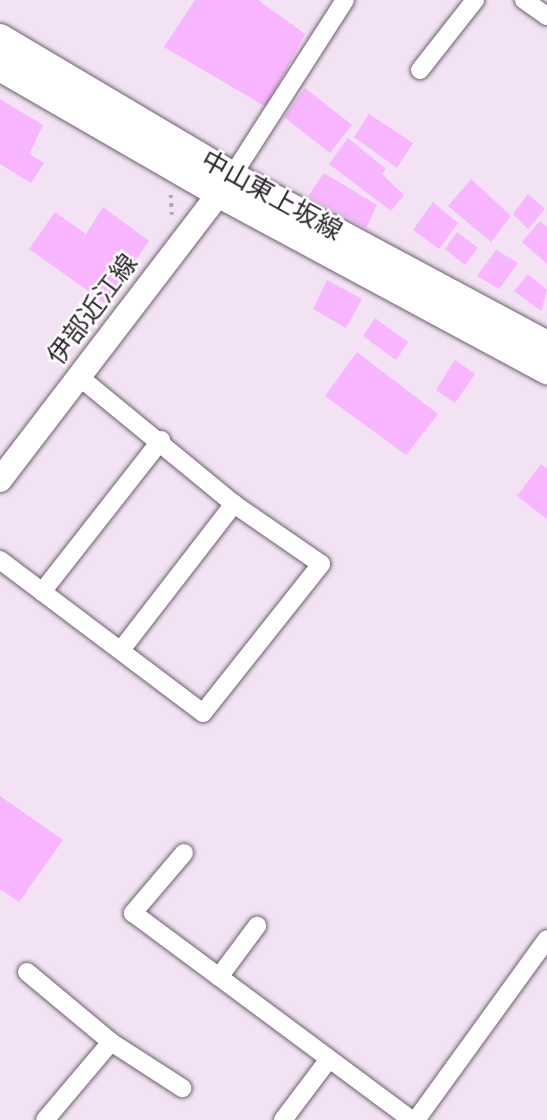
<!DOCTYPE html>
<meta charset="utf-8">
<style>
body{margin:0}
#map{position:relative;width:547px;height:1120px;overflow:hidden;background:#f2e2f3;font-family:"PT Sans Narrow","Noto Sans JP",sans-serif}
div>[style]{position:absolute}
.building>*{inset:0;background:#f7b6ff}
.path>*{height:3.5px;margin-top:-1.75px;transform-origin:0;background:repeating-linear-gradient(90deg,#b4a7b5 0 3.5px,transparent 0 8.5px)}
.roads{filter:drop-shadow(0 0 2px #6c606e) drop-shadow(0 0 2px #6c606e)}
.street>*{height:18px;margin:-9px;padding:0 9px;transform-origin:9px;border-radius:9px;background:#fff}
.secondary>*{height:24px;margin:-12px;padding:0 12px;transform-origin:12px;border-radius:12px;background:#fff}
.primary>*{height:28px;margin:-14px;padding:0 14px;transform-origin:14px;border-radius:14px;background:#fff}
span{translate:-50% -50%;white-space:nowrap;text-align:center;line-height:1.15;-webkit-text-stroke:5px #fff;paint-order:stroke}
.street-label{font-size:26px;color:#2e282f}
</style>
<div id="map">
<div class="building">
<div style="clip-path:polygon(195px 0,258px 0,305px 34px,266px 107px,164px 47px)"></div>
<div style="clip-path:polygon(305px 88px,352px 125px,330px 153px,284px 117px)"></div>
<div style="clip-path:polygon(0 99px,43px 125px,29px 154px,44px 163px,31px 183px,0 164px)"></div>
<div style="clip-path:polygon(369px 114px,413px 143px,397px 168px,354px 137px)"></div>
<div style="clip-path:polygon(348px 138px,386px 169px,382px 174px,404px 195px,391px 211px,329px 164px)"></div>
<div style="clip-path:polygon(324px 173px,377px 205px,366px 228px,308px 196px)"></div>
<div style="clip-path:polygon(471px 179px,511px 216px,491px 242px,448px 206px)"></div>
<div style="clip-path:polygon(528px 194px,545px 209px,528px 229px,513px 214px)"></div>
<div style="clip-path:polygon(433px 202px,458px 223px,439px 249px,413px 230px)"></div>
<div style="clip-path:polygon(103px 207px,149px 241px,105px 303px,29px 249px,55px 212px,86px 234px)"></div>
<div style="clip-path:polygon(540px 221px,547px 227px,547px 264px,522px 242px)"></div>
<div style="clip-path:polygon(457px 232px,478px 248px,465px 265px,445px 249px)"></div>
<div style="clip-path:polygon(496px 250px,518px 263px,499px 289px,477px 276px)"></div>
<div style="clip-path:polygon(528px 274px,547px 290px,541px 311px,514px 291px)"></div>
<div style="clip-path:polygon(327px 280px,362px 299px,346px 328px,313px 309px)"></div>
<div style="clip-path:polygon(375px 318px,408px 342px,396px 360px,363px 336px)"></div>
<div style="clip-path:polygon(357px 352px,438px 414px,406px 455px,325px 396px)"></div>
<div style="clip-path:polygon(455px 360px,475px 374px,455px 403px,436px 390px)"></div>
<div style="clip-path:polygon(541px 464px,547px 469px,547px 519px,517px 496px)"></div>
<div style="clip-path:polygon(0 796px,63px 840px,19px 902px,0 889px)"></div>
</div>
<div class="path">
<div style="left:171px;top:195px;width:20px;rotate:87deg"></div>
</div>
<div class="roads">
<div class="street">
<div style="left:524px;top:0;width:28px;rotate:35deg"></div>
<div style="left:420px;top:70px;width:89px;rotate:-51.8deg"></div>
<div style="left:232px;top:176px;width:209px;rotate:-57.3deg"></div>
<div style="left:0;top:560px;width:254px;rotate:37deg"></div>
<div style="left:203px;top:713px;width:190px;rotate:-51.6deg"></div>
<div style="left:321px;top:564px;width:106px;rotate:-145.4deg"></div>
<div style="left:234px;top:504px;width:202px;rotate:-140.6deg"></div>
<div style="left:42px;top:592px;width:193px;rotate:-51.9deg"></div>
<div style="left:121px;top:650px;width:185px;rotate:-52.3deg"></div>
<div style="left:184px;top:853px;width:79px;rotate:130.4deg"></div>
<div style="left:133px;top:913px;width:347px;rotate:36.6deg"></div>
<div style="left:27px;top:972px;width:109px;rotate:39.8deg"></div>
<div style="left:111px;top:1042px;width:102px;rotate:130.2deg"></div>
<div style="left:219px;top:977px;width:64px;rotate:-53.3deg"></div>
<div style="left:111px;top:1042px;width:85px;rotate:32.9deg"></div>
<div style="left:283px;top:1120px;width:76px;rotate:-53deg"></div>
<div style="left:416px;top:1120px;width:223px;rotate:-54.1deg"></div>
</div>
<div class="secondary">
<div style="left:0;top:480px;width:377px;rotate:-52.6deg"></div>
</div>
<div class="primary">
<div style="left:0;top:38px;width:270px;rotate:30.7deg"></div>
<div style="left:232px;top:176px;width:357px;rotate:28.2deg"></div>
<div style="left:0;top:67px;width:252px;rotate:30deg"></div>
<div style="left:218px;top:193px;width:374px;rotate:28.3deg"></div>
</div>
</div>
<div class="street-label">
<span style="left:272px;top:195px;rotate:29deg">中山東上坂線</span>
<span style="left:92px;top:309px;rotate:-53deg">伊部近江線</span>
</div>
</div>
